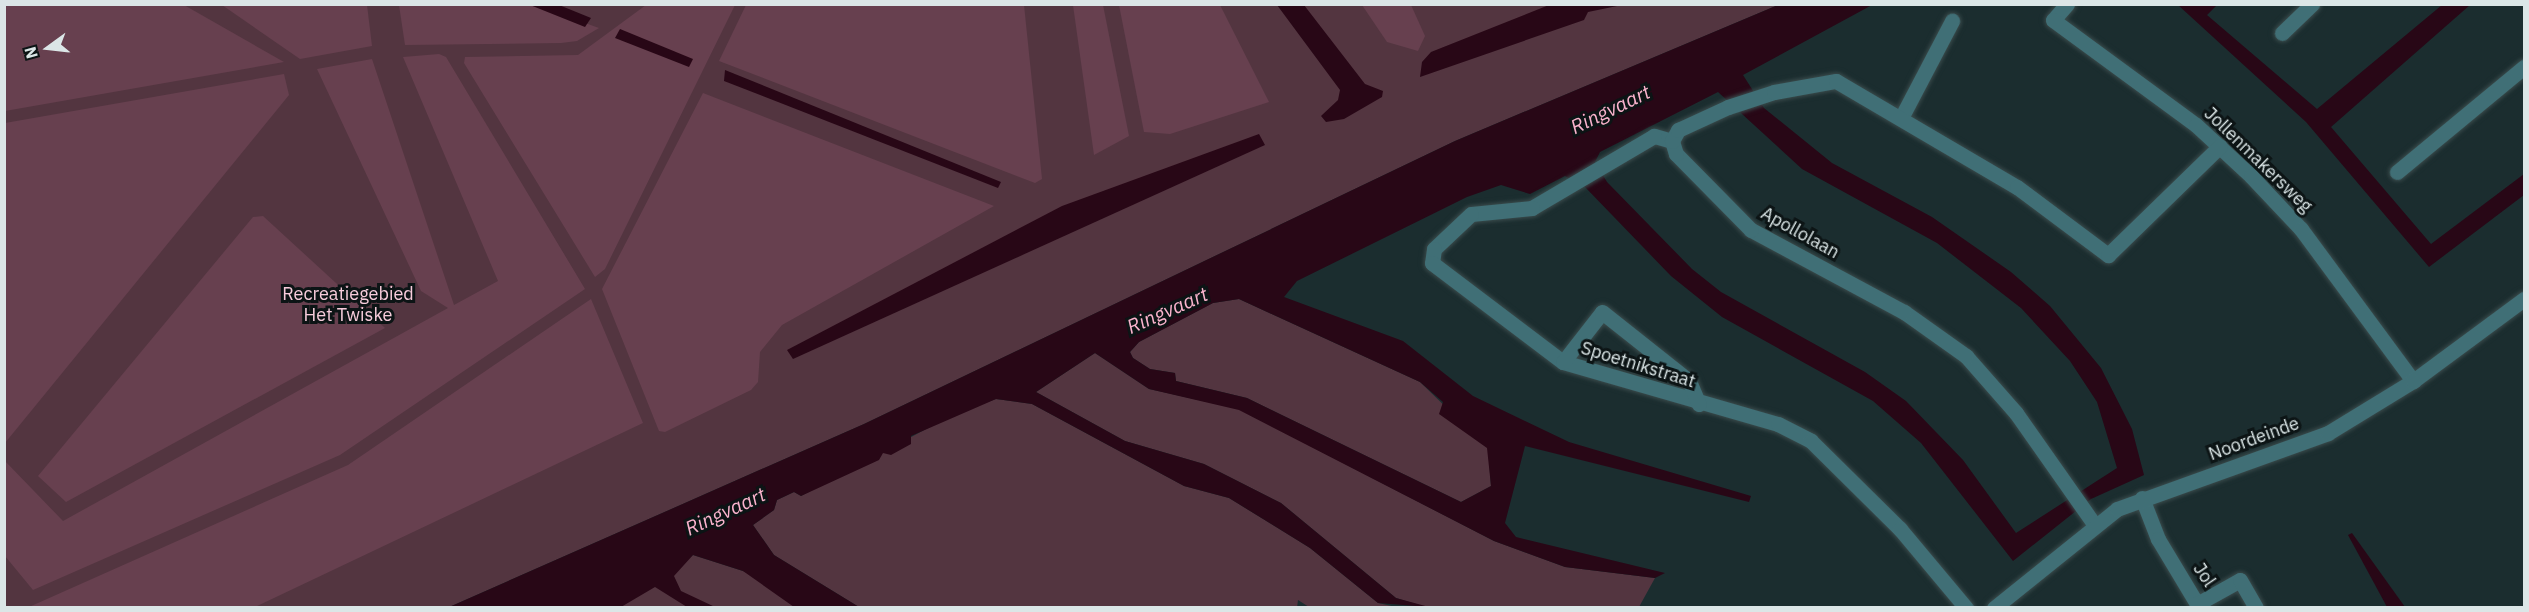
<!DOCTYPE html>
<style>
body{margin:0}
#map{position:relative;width:2529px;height:612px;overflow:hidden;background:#1b2d2f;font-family:"IBM Plex Sans",sans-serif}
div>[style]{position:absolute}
.green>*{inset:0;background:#533540}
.forest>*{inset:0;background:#67404f}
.water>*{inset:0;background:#280716}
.roads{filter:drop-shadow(0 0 2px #3a4b4c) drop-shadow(0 0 2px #3a4b4c)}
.minor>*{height:15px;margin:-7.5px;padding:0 7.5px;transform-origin:7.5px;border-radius:7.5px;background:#406f76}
span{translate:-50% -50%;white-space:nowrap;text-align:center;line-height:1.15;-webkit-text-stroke:6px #0c1415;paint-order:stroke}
.street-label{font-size:18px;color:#dbe6e7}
.park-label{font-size:18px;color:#f7ccdb}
.water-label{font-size:20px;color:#fab3cd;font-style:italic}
.frame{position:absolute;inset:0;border:6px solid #dbe6e7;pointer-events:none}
.north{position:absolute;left:18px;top:18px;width:60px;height:60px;-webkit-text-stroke:4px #0c1415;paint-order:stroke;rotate:255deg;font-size:16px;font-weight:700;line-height:24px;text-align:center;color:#dbe6e7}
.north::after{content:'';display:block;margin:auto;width:21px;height:27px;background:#dbe6e7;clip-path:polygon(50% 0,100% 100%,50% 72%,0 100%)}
</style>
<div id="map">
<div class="green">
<div style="clip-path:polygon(4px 5px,1778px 5px,1455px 141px,864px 424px,447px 608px,5px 607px)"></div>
<div style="clip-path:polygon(1239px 299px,1420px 382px,1488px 448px,1491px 486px,1461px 502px,1247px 398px,1176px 381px,1175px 373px,1150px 369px,1133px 358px,1130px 352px,1139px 342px,1213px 303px)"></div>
<div style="clip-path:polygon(1095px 353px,1149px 389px,1239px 409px,1494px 541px,1565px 567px,1655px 578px,1639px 607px,1429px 608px,1396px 598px,1281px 503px,1204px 464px,1125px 441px,1036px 392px)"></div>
<div style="clip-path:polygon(996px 399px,1032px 404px,1184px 486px,1229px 498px,1310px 548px,1378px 603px,1396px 607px,1309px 607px,1298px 600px,1297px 608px,859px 607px,774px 555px,753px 525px,774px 510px,777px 500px,794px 492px,801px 496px,956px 413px)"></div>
<div style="clip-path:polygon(693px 555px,743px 571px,817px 608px,619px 608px)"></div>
</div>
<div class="forest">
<div style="clip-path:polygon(5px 4px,184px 5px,284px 62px,5px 111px)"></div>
<div style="clip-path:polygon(222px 5px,367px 5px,372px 46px,300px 59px)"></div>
<div style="clip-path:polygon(399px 5px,535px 5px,599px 28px,577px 41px,561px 43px,405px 45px)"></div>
<div style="clip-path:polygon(646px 5px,735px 5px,605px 269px,595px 277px,464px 63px,465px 57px,578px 55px)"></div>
<div style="clip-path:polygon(746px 5px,1024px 5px,1042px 179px,1035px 183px,719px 61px)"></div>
<div style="clip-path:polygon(1073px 5px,1103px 5px,1129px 136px,1094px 155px)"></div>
<div style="clip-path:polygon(1119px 5px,1220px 5px,1269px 102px,1170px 134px,1144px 132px)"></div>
<div style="clip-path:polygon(1362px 5px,1411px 5px,1425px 36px,1418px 51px,1387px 42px)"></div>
<div style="clip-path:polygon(439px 54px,446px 57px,585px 289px,340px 455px,33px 590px,5px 556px,5px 461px,63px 521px,448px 308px,421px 291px,317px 69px,372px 59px,454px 305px,498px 281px,403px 57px)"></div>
<div style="clip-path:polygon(284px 74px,289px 95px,5px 443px,5px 123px)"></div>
<div style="clip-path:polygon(703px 93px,994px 206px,782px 325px,760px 352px,758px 382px,751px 390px,665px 432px,659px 431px,602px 289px)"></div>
<div style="clip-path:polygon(263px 216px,385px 328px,66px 502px,38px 476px,253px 217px)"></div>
<div style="clip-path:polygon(591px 299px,643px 423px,255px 607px,29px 607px,348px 465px)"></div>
</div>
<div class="water">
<div style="clip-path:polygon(530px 5px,559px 5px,591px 18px,585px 27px)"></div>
<div style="clip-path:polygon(1277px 5px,1304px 5px,1365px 84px,1383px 91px,1382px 97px,1344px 119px,1326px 122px,1321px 116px,1338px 100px,1340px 90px)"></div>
<div style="clip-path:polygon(1549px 5px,1622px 5px,1588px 12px,1584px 20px,1420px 77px,1422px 62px,1431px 52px)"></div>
<div style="clip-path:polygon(evenodd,1778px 5px,1872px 5px,1743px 75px,1764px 108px,1832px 163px,1932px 217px,2011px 272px,2050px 306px,2101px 368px,2132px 429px,2144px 475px,2091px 499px,2013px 561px,1921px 443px,1873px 401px,1722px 317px,1671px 276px,1585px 187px,1565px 176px,1530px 194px,1501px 185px,1467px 197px,1297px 281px,1284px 297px,1403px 341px,1473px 396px,1569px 442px,1751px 496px,1749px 502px,1525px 446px,1505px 523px,1516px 537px,1665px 573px,1655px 578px,1565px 567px,1494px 541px,1239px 410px,1149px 389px,1095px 353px,1036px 392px,1125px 441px,1204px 464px,1281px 503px,1396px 598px,1429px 607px,1378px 603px,1310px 548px,1229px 498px,1184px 486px,1032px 404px,996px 399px,911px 436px,911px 444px,891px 455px,883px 453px,879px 460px,801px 496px,794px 492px,777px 500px,774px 510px,753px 525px,774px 555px,859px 607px,794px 607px,743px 571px,693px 555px,674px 576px,681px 591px,715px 607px,687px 607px,655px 587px,621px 607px,447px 608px,864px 424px,1455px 141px,1778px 5px,1718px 92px,1802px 169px,1937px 243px,2021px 308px,2070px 361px,2097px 402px,2117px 468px,2016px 533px,1963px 460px,1906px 401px,1865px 372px,1721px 292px,1692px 269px,1607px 182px,1595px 162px,1600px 152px,1718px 92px,1778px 5px,1239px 299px,1420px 382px,1443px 402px,1439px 414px,1487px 448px,1491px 486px,1461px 502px,1247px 398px,1176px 381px,1175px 373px,1150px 369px,1133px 358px,1130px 352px,1139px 342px,1213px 303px,1239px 299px)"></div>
<div style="clip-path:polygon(2178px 5px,2217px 5px,2207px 15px,2317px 109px,2442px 5px,2470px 5px,2331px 127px,2431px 244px,2524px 174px,2524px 195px,2429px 267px,2306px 122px)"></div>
<div style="clip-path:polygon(620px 29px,693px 59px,689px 67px,615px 38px)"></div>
<div style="clip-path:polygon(725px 70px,1001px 182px,998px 188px,724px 81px)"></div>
<div style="clip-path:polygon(1259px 134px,1265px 145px,793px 359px,787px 350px,1062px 206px)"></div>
<div style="clip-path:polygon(2352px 533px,2405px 607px,2387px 607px,2348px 535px)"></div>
</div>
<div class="roads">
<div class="minor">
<div style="left:2067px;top:4px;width:21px;rotate:131deg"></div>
<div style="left:2053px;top:20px;width:177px;rotate:36.3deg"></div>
<div style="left:2196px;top:125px;width:75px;rotate:42.8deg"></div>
<div style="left:2251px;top:176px;width:73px;rotate:46.7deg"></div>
<div style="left:2301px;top:229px;width:189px;rotate:53.6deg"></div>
<div style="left:2282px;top:33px;width:42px;rotate:-44deg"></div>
<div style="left:1901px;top:118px;width:110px;rotate:-62.3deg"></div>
<div style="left:1672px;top:141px;width:19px;rotate:-164deg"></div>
<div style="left:1654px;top:136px;width:142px;rotate:149.5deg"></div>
<div style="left:1532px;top:208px;width:61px;rotate:174.4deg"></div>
<div style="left:1471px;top:214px;width:51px;rotate:136.6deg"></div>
<div style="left:1434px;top:249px;width:14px;rotate:98deg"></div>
<div style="left:1432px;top:263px;width:164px;rotate:37.1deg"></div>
<div style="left:1563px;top:362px;width:224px;rotate:16.1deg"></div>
<div style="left:1778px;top:424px;width:37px;rotate:27deg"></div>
<div style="left:1811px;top:441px;width:125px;rotate:44.7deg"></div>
<div style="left:1900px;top:529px;width:103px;rotate:50.1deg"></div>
<div style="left:2397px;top:172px;width:165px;rotate:-39.6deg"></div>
<div style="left:1563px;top:362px;width:63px;rotate:-52deg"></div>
<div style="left:1602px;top:312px;width:111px;rotate:38.4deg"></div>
<div style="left:1689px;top:381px;width:25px;rotate:67deg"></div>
<div style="left:2142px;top:498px;width:44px;rotate:68.7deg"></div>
<div style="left:2158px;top:539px;width:76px;rotate:59deg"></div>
<div style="left:2197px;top:604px;width:49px;rotate:-29.2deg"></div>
<div style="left:2240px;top:580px;width:32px;rotate:60deg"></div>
<div style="left:2094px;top:524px;width:136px;rotate:-125.1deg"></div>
<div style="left:2016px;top:413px;width:76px;rotate:-131.3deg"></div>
<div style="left:1966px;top:356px;width:76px;rotate:-144.6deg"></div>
<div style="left:1904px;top:312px;width:174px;rotate:-151.8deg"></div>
<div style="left:1751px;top:230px;width:107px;rotate:-134.6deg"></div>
<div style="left:1676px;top:154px;width:14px;rotate:-107deg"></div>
<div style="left:1672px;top:141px;width:13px;rotate:-61deg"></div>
<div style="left:1678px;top:130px;width:55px;rotate:-24.7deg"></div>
<div style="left:1728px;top:107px;width:48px;rotate:-18.1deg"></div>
<div style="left:1774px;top:92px;width:63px;rotate:-10.1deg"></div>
<div style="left:1836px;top:81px;width:210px;rotate:30.4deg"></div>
<div style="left:2017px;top:187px;width:114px;rotate:36.8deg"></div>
<div style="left:2108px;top:255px;width:156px;rotate:-44.2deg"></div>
<div style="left:1994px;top:608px;width:158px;rotate:-38.8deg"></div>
<div style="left:2117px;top:509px;width:224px;rotate:-19.8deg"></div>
<div style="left:2328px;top:433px;width:100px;rotate:-31.5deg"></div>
<div style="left:2413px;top:381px;width:138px;rotate:-36.5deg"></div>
</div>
</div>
<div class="street-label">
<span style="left:2258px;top:160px;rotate:44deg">Jollenmakersweg</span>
<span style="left:1800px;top:233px;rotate:29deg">Apollolaan</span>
<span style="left:1638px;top:365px;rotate:17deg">Spoetnikstraat</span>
<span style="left:2254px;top:439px;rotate:-20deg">Noordeinde</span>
<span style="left:2204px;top:575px;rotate:56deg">Jol</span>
</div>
<div class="park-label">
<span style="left:348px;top:305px">Recreatiegebied<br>Het Twiske</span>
</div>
<div class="water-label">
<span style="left:1610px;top:109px;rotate:-26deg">Ringvaart</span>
<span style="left:1167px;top:310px;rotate:-24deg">Ringvaart</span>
<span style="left:725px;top:511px;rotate:-25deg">Ringvaart</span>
</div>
<div class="frame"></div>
<div class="north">N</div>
</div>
